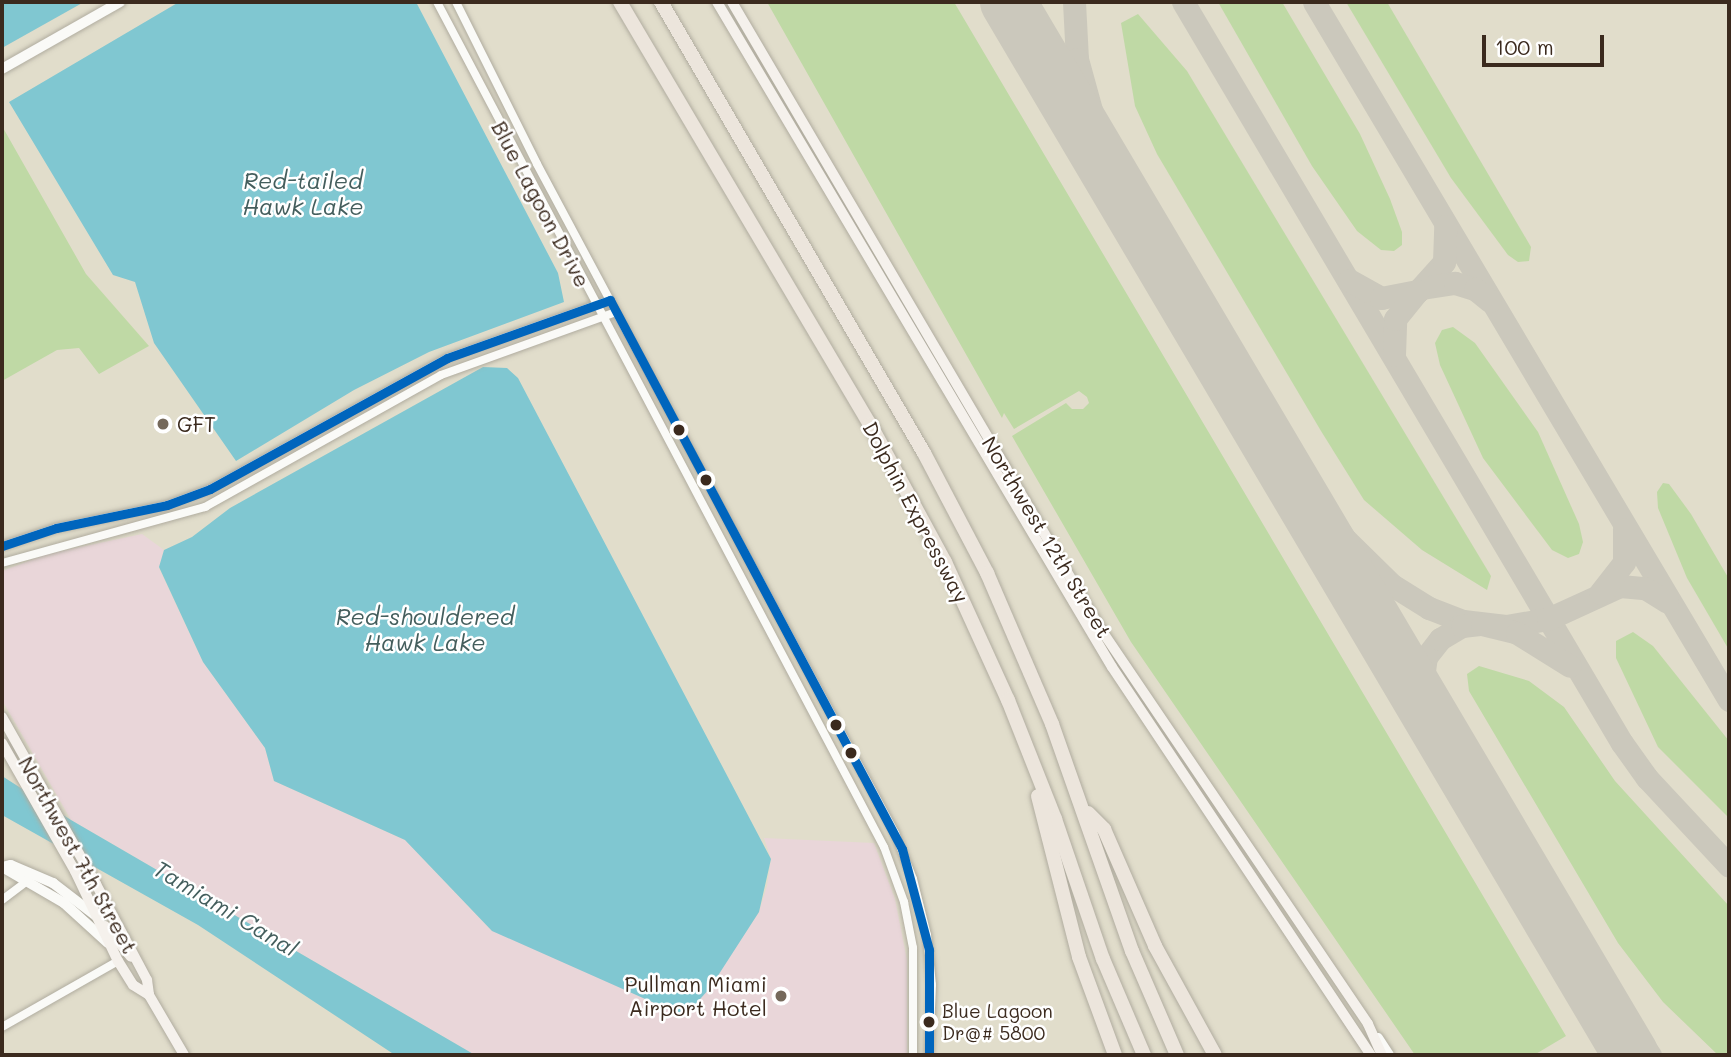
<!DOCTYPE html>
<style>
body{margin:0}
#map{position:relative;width:1731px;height:1057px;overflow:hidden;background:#e1ddcb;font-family:Mali,sans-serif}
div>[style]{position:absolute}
.built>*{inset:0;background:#e9d6d9}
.green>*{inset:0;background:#bfd9a5}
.water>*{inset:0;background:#80c7d1}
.taxiway>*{height:23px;margin:-11.5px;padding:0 11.5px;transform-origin:11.5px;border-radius:11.5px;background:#cbc8bc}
.runway>*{height:56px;margin:-28px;padding:0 28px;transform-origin:28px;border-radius:28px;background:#cbc8bc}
.roads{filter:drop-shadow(0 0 2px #b0ac9f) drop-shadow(0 0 2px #b0ac9f)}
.minor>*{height:8px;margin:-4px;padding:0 4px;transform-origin:4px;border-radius:4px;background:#fafaf7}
.tertiary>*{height:10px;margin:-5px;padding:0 5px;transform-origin:5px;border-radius:5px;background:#fafaf7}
.secondary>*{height:10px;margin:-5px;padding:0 5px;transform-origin:5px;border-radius:5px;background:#f5f1ec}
.motorway>*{height:14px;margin:-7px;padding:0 7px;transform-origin:7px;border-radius:7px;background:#ece5dc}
.bus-1>*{height:9px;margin:-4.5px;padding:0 4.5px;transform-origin:4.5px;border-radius:4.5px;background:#0065bd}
.dots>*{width:19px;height:19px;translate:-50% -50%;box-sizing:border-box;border:4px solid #fff;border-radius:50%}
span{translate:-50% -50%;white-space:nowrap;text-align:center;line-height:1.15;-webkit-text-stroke:5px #fff;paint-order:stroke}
.bus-label{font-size:19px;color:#3b2a1e}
.left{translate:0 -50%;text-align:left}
.street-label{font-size:21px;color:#3b2a1e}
.poi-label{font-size:21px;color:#3b2a1e}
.right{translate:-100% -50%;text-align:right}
.water-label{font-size:23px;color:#445e5d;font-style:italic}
.frame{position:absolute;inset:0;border:4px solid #3b2a1e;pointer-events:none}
.scale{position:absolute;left:1482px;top:35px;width:122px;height:32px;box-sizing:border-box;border:4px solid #3b2a1e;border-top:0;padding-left:9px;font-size:21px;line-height:24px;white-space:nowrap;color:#3b2a1e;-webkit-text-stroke:5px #fff;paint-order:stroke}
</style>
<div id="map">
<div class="built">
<div style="clip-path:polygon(142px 534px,164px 550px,159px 568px,203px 662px,265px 748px,274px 781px,405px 840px,492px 931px,732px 953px,759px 912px,767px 886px,771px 859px,764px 838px,874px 843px,895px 899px,907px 960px,907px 1055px,475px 1055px,71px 820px,2px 700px,2px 571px,47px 554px)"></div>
</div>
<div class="green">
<div style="clip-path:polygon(767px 2px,954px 2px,1566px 1036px,1534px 1055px,1415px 1055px,1131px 642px,1012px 436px,1066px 403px,1072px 409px,1083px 409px,1089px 403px,1087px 397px,1079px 391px,1014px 429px,1004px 413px,1002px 418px)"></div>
<div style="clip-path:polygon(1218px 2px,1282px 2px,1360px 134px,1390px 199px,1402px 232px,1402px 245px,1394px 251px,1381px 250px,1357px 231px,1312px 166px)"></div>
<div style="clip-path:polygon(1346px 2px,1387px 2px,1531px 247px,1529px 261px,1518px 262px,1508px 255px,1451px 178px)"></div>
<div style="clip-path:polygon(1138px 14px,1187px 71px,1491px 576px,1487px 590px,1422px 550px,1364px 500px,1321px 431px,1157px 154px,1135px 106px,1121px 23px)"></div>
<div style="clip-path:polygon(2px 126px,86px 274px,149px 346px,99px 374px,79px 348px,57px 350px,2px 381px)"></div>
<div style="clip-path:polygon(1453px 327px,1475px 343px,1538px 432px,1579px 524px,1583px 542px,1579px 554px,1568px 558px,1552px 550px,1483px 458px,1440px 365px,1435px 343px,1442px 330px)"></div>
<div style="clip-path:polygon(1663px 483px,1669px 484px,1691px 514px,1729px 579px,1729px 650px,1687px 578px,1658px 508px,1657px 492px)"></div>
<div style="clip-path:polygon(1633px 632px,1653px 646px,1729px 741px,1729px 818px,1658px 747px,1616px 658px,1616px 641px)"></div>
<div style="clip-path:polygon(1479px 666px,1529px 681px,1564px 707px,1615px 781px,1729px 906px,1729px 1055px,1718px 1055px,1663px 1002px,1618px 943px,1469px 691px,1467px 674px)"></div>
</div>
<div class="water">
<div style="clip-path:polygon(2px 2px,84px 2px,2px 48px)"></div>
<div style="clip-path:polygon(179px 2px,416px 2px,558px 273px,564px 302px,429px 352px,354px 390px,236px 461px,154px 343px,135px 282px,113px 275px,9px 102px)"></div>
<div style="clip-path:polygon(483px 367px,507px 368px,518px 378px,771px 859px,759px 912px,710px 988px,692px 1008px,679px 1014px,492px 931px,405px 840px,274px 781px,265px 748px,203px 662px,159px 567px,164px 550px,192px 537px,230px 508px)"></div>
<div style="clip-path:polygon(2px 776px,71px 820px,475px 1055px,395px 1055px,198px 925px,2px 815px)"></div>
</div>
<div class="taxiway">
<div style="left:1074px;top:2px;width:57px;rotate:87deg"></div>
<div style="left:1077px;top:59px;width:60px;rotate:74.6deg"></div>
<div style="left:1093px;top:117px;width:190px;rotate:63.4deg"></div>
<div style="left:1183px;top:2px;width:861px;rotate:59.36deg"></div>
<div style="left:1622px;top:743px;width:43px;rotate:54.5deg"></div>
<div style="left:1647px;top:778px;width:120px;rotate:47deg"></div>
<div style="left:1314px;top:2px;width:812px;rotate:59.27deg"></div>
<div style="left:1349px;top:280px;width:37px;rotate:29deg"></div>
<div style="left:1381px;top:298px;width:38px;rotate:-11deg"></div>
<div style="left:1418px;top:291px;width:39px;rotate:-48deg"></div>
<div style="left:1444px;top:262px;width:36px;rotate:-88deg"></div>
<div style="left:1422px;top:288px;width:33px;rotate:-9deg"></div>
<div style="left:1455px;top:283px;width:21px;rotate:17deg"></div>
<div style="left:1475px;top:289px;width:19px;rotate:39deg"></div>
<div style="left:1394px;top:355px;width:36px;rotate:-88deg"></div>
<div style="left:1395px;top:319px;width:36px;rotate:-51deg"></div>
<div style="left:1230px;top:375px;width:200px;rotate:55deg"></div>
<div style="left:1345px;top:539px;width:66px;rotate:44.4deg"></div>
<div style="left:1392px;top:585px;width:44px;rotate:31.9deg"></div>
<div style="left:1429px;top:608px;width:36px;rotate:21deg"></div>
<div style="left:1463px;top:621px;width:43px;rotate:6.6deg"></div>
<div style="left:1506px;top:626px;width:43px;rotate:-9.5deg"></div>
<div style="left:1548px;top:619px;width:79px;rotate:-24.6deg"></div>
<div style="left:1620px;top:586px;width:25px;rotate:5deg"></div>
<div style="left:1645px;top:588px;width:26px;rotate:32deg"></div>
<div style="left:1600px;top:593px;width:39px;rotate:-52deg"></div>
<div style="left:1624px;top:562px;width:33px;rotate:-90deg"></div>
<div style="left:1429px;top:712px;width:28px;rotate:-105deg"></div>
<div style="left:1422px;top:685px;width:28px;rotate:-82deg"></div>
<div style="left:1426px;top:657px;width:23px;rotate:-52deg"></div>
<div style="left:1440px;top:639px;width:26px;rotate:-31deg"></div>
<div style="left:1462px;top:626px;width:20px;rotate:-6deg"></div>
<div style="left:1482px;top:624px;width:36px;rotate:14deg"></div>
<div style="left:1517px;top:633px;width:62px;rotate:31.9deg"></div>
<div style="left:1530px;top:883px;width:210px;rotate:55.1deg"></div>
</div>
<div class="runway">
<div style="left:1008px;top:2px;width:1223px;rotate:59.39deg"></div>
</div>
<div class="roads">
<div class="minor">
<div style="left:437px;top:2px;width:956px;rotate:62.12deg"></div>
<div style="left:884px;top:847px;width:59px;rotate:70deg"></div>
<div style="left:904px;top:902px;width:47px;rotate:78.9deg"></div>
<div style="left:913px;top:948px;width:107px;rotate:90deg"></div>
<div style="left:456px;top:2px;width:181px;rotate:63.4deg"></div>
<div style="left:537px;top:164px;width:759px;rotate:61.85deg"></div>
<div style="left:895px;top:833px;width:49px;rotate:68.6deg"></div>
<div style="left:913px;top:879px;width:58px;rotate:76deg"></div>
<div style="left:927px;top:935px;width:50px;rotate:84.3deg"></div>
<div style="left:932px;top:985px;width:70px;rotate:92.5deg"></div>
<div style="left:2px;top:546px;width:57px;rotate:-18.4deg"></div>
<div style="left:56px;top:528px;width:113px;rotate:-11.7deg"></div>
<div style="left:167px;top:505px;width:46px;rotate:-20.4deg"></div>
<div style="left:210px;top:489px;width:271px;rotate:-28.9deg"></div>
<div style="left:447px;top:358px;width:173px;rotate:-19.6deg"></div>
<div style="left:2px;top:563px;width:211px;rotate:-15.4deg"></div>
<div style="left:205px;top:507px;width:270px;rotate:-29.2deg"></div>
<div style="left:441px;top:375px;width:186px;rotate:-19.8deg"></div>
<div style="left:2px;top:900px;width:31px;rotate:-37deg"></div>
<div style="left:2px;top:1027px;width:133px;rotate:-29.6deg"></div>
</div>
<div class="tertiary">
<div style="left:2px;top:69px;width:136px;rotate:-29.6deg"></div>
<div style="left:2px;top:867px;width:72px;rotate:30.1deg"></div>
<div style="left:64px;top:903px;width:59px;rotate:42.3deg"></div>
<div style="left:2px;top:867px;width:9px;rotate:-13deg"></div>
<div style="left:11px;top:865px;width:46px;rotate:23.2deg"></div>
<div style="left:53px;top:883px;width:54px;rotate:37.5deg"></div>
<div style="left:1378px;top:1038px;width:20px;rotate:57deg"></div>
</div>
<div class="secondary">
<div style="left:717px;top:2px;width:773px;rotate:59.29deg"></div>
<div style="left:1112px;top:667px;width:467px;rotate:56.3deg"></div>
<div style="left:732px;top:2px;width:726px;rotate:59.55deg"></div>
<div style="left:1100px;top:628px;width:478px;rotate:55.9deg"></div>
<div style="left:1368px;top:1024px;width:34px;rotate:66deg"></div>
<div style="left:2px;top:717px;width:192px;rotate:60.6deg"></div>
<div style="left:96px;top:884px;width:109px;rotate:62deg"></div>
<div style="left:147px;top:980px;width:15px;rotate:82deg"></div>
<div style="left:149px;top:995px;width:69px;rotate:59.7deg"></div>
<div style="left:2px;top:743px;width:147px;rotate:60.3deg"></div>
<div style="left:75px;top:871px;width:100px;rotate:64.5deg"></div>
<div style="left:118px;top:961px;width:28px;rotate:58deg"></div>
<div style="left:133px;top:985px;width:19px;rotate:32deg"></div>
<div style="left:105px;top:926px;width:40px;rotate:50deg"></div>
</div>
<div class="motorway">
<div style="left:620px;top:2px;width:490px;rotate:59.4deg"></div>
<div style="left:870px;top:424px;width:157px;rotate:61.5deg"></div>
<div style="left:945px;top:562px;width:152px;rotate:65.5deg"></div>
<div style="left:1008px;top:700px;width:128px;rotate:68.4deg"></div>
<div style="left:1055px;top:819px;width:148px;rotate:71.1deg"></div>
<div style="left:1103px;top:959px;width:104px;rotate:66.9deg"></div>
<div style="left:661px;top:2px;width:522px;rotate:59.75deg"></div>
<div style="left:924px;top:453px;width:136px;rotate:62.3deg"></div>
<div style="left:987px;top:573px;width:164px;rotate:66.7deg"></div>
<div style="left:1052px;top:724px;width:241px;rotate:70.6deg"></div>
<div style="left:1132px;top:951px;width:113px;rotate:66.6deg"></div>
<div style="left:1038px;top:796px;width:166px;rotate:75.7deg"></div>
<div style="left:1079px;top:957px;width:104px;rotate:69.8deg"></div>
<div style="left:1088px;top:813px;width:23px;rotate:45deg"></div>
<div style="left:1104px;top:829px;width:128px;rotate:66.4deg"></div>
<div style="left:1155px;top:946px;width:124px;rotate:61.2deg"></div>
</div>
</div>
<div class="bus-1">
<div style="left:2px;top:546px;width:57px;rotate:-18.4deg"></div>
<div style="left:56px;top:528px;width:113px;rotate:-11.7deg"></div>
<div style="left:167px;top:505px;width:46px;rotate:-20.4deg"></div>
<div style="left:210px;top:489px;width:271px;rotate:-28.9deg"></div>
<div style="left:447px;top:358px;width:173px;rotate:-19.6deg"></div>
<div style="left:610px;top:300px;width:622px;rotate:61.99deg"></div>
<div style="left:902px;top:849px;width:105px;rotate:75deg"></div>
<div style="left:929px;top:950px;width:105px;rotate:90deg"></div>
</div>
<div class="dots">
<div style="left:163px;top:424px;background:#75695b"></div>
<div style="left:679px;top:430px;background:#3b2a1e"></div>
<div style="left:706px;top:480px;background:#3b2a1e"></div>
<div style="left:836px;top:725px;background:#3b2a1e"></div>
<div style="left:851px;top:753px;background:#3b2a1e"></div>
<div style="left:781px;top:996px;background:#75695b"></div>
<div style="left:929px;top:1022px;background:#3b2a1e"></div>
</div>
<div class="bus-label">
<span class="left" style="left:942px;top:1022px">Blue Lagoon<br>Dr@# 5800</span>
</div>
<div class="street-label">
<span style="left:541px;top:204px;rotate:62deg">Blue Lagoon Drive</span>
<span style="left:916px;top:512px;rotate:62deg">Dolphin Expressway</span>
<span style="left:1047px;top:537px;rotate:59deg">Northwest 12th Street</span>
<span style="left:78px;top:855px;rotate:61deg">Northwest 7th Street</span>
</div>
<div class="poi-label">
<span class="left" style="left:177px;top:424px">GFT</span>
<span class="right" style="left:767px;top:996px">Pullman Miami<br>Airport Hotel</span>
</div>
<div class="water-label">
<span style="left:303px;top:193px">Red-tailed<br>Hawk Lake</span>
<span style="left:425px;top:629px">Red-shouldered<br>Hawk Lake</span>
<span style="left:226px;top:908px;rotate:31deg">Tamiami Canal</span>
</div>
<div class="frame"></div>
<div class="scale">100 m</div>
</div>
